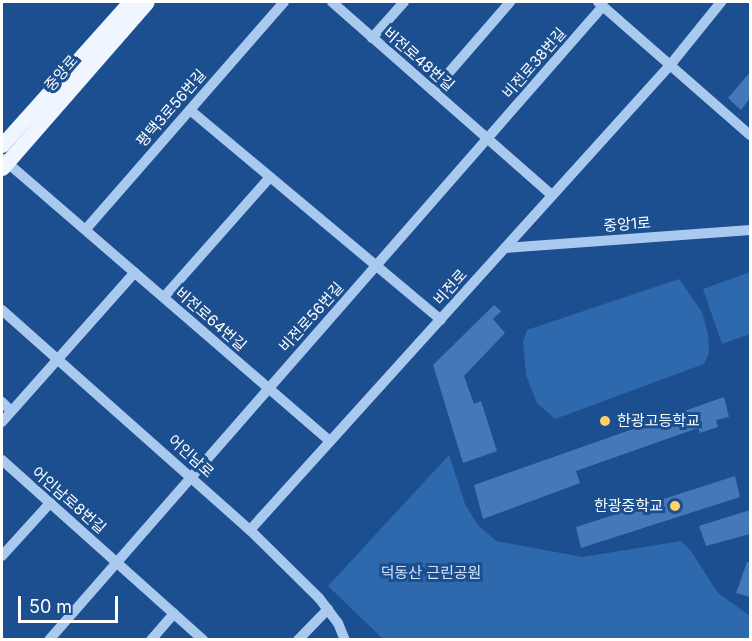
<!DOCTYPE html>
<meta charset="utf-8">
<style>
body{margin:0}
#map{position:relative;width:752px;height:641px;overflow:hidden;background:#1b4f8f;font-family:Inter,"Noto Sans KR",sans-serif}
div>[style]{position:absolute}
.green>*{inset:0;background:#2e69ad}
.building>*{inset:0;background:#4478b7}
.minor>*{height:10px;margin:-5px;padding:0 5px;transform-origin:5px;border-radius:5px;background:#a9c9ee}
.major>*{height:15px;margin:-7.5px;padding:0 7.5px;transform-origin:7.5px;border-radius:7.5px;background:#f0f6ff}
.dots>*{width:16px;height:16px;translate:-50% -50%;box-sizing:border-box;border:3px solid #1b4f8f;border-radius:50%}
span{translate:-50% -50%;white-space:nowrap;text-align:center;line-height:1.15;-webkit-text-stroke:6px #1b4f8f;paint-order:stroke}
.street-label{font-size:15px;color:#fff}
.poi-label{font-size:15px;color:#fff}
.left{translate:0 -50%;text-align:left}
.right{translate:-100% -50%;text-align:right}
.park-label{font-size:15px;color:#cfe3fa}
.frame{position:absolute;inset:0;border:3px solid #fff;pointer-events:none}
.scale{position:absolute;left:18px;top:596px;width:100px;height:27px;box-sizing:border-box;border:3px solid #fff;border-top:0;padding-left:8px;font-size:18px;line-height:21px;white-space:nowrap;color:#fff;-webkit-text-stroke:4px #1b4f8f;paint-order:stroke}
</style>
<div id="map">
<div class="green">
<div style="clip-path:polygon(750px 272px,750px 334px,722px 344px,703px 289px)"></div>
<div style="clip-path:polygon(679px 279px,702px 312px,708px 334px,709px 353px,704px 364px,555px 419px,537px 403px,526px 375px,523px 342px,527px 330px)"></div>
<div style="clip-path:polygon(449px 455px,465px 504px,477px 524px,496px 541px,583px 557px,681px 541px,691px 551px,718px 593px,750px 616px,750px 639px,383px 639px,328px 586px)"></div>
</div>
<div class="building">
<div style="clip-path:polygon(750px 72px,750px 98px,741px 110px,728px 98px)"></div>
<div style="clip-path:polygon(494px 305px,501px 311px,493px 319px,505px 333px,464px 376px,474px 404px,481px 401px,497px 451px,463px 463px,433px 365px)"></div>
<div style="clip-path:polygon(724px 397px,729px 417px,716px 420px,718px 427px,700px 433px,698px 428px,576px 471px,580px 483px,483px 519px,474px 485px)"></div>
<div style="clip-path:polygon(735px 476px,740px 497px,581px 548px,576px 527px)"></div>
<div style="clip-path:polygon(750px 510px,750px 534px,706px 546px,699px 526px)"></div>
<div style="clip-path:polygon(747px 562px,750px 562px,750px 597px,736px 593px)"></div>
</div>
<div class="minor">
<div style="left:332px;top:2px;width:293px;rotate:41.3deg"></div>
<div style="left:598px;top:2px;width:202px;rotate:41.2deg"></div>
<div style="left:372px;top:38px;width:48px;rotate:-48.4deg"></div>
<div style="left:433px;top:91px;width:118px;rotate:-49.1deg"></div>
<div style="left:190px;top:110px;width:327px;rotate:39.9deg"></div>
<div style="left:3px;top:159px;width:432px;rotate:40.8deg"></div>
<div style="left:86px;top:229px;width:301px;rotate:-48.9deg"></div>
<div style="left:505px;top:248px;width:246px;rotate:-4.2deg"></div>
<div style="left:164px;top:297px;width:160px;rotate:-48.5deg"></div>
<div style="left:2px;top:310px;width:332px;rotate:41.6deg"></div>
<div style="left:250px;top:530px;width:97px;rotate:44.6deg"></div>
<div style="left:319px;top:598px;width:31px;rotate:53deg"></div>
<div style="left:338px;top:623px;width:18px;rotate:68deg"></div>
<div style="left:2px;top:402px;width:13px;rotate:45deg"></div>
<div style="left:2px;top:422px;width:200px;rotate:-48.4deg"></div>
<div style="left:2px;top:460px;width:270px;rotate:41.8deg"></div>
<div style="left:250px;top:530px;width:628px;rotate:-47.9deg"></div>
<div style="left:671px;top:64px;width:80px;rotate:-51.1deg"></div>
<div style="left:2px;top:556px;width:72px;rotate:-47.8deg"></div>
<div style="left:49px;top:640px;width:842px;rotate:-48.85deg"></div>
<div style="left:151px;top:640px;width:35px;rotate:-49deg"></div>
<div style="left:298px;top:640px;width:43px;rotate:-45.9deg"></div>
</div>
<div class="major">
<div style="left:2px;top:145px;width:192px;rotate:-48.2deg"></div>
<div style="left:2px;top:168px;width:220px;rotate:-48.9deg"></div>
</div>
<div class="dots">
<div style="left:605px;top:421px;background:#ffd166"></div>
<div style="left:675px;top:506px;background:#ffd166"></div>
</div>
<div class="street-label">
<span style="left:419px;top:59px;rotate:41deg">비전로48번길</span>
<span style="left:534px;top:63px;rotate:-49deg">비전로38번길</span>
<span style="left:61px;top:73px;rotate:-49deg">중앙로</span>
<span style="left:171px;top:108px;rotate:-49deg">평택3로56번길</span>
<span style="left:627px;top:224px;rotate:-4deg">중앙1로</span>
<span style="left:450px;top:287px;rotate:-48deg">비전로</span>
<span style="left:311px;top:317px;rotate:-48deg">비전로56번길</span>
<span style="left:211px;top:319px;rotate:41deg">비전로64번길</span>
<span style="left:191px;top:456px;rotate:42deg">어인남로</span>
<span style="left:69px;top:500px;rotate:41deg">어인남로8번길</span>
</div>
<div class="poi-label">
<span class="left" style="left:617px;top:421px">한광고등학교</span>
<span class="right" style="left:663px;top:506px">한광중학교</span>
</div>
<div class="park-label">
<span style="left:431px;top:573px">덕동산 근린공원</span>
</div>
<div class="frame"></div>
<div class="scale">50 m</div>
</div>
